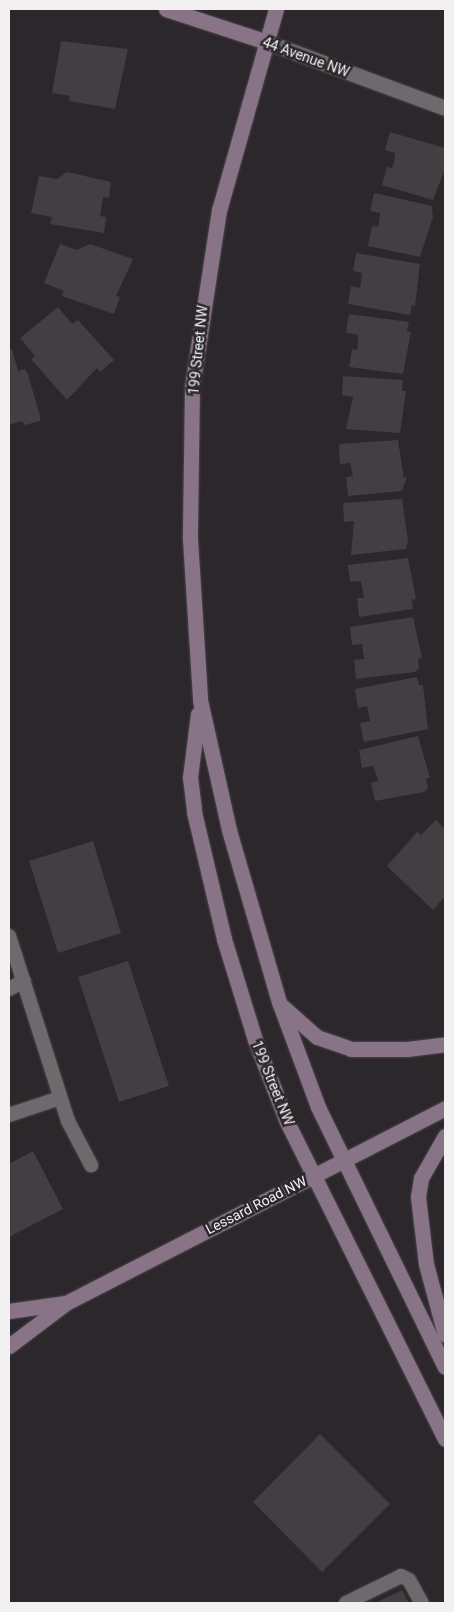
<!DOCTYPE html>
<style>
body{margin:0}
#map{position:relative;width:454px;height:1612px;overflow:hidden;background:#2b272b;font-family:Roboto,sans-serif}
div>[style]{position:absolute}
.building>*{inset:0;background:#423e42}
.roads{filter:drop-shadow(0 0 1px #4a4649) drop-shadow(0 0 1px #4a4649)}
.lane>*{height:14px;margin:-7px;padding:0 7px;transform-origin:7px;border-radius:7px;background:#6d696d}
.street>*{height:15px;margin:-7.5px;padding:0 7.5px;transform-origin:7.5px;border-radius:7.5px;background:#6d696d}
.secondary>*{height:15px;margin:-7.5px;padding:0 7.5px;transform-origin:7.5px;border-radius:7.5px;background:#887387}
span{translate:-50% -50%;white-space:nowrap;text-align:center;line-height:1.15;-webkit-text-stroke:5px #2b272b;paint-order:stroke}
.street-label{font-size:14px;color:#f3f0f2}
.frame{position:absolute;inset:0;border:10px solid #f3f0f2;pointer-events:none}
</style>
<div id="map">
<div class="building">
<div style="clip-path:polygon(61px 41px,128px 49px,115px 109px,69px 101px,70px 96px,52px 93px)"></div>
<div style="clip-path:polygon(390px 132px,445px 148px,445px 169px,433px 200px,382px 185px,387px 167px,392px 168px,394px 163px,395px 153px,385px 150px)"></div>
<div style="clip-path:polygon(67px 172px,111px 182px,109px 198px,103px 197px,100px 216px,106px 217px,104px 233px,50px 224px,52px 217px,31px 213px,39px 176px,57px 179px)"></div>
<div style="clip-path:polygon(374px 193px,432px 206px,433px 217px,420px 257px,368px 246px,372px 226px,378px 227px,379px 223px,380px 213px,370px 211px)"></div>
<div style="clip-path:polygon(60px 244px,77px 250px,90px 244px,133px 259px,116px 296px,120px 297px,114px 314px,62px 296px,64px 291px,44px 283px)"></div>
<div style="clip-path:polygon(356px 253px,420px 264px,415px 306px,412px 305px,410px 315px,348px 304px,351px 286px,360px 288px,362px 273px,353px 271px)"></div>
<div style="clip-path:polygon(58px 307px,72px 324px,78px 320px,114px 360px,100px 372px,97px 368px,67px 400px,31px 359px,35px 356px,20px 338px)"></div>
<div style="clip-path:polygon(349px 314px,409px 322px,407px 331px,411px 332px,403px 374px,349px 367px,352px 349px,357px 350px,358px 345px,358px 335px,346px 333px)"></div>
<div style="clip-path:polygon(12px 349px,18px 371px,25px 369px,28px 374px,40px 416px,40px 421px,25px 425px,22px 421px,9px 425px,9px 350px)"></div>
<div style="clip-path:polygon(343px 376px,403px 380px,402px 391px,406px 391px,400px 433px,346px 429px,353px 397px,342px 395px)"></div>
<div style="clip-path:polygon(398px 440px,404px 478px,407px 477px,402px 491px,348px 496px,346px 477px,353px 476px,352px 472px,350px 463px,340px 464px,339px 444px)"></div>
<div style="clip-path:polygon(402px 499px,408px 541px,406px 549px,351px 555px,354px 521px,344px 522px,343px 503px)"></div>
<div style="clip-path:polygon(408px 558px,416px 599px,412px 600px,413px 609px,359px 617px,357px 598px,364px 598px,363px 592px,361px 581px,350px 582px,348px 565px)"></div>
<div style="clip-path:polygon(413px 617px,422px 658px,418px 659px,419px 668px,415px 672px,356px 679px,354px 660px,364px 659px,362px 644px,352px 645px,350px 627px)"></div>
<div style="clip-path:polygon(417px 677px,419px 685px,423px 685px,428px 729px,364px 742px,360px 723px,370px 721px,367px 706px,358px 708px,355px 689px)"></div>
<div style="clip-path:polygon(418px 736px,430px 778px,426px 778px,428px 788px,424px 792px,375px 801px,371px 783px,378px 781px,377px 777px,373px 766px,362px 768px,359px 750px)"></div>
<div style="clip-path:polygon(436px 820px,445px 829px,445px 896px,433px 910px,387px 866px,417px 832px,421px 835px)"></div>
<div style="clip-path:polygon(93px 841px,121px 933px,58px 953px,29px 861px)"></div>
<div style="clip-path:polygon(128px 961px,169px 1086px,119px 1102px,78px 977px)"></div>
<div style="clip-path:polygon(33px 1151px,63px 1209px,9px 1237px,9px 1164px)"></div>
<div style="clip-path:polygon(320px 1434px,390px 1504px,322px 1572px,253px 1502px)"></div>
<div style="clip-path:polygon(402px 1590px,409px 1603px,375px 1603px)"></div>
</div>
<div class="roads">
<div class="lane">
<div style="left:9px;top:936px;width:194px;rotate:72.3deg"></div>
<div style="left:68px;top:1121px;width:50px;rotate:62.4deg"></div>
<div style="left:9px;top:989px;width:17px;rotate:-28deg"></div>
<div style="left:9px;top:1115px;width:54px;rotate:-18.4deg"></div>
<div style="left:346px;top:1603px;width:61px;rotate:-26.1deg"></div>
<div style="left:401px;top:1576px;width:9px;rotate:27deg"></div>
<div style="left:409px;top:1580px;width:26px;rotate:61deg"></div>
</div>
<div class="street">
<div style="left:264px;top:41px;width:193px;rotate:20.3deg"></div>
</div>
<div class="secondary">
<div style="left:166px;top:9px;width:103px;rotate:18.1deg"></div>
<div style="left:276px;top:9px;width:209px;rotate:105.8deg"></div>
<div style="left:219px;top:210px;width:179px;rotate:98.7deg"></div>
<div style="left:192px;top:387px;width:152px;rotate:90.8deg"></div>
<div style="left:190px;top:539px;width:161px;rotate:86.4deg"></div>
<div style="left:200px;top:700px;width:133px;rotate:77.4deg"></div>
<div style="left:229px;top:830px;width:179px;rotate:73.8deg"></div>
<div style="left:279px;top:1002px;width:112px;rotate:69.6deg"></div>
<div style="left:318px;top:1107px;width:289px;rotate:64deg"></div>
<div style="left:198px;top:714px;width:64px;rotate:97.2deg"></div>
<div style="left:190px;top:777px;width:35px;rotate:83deg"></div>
<div style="left:194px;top:812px;width:130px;rotate:76.7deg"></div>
<div style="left:224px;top:939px;width:106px;rotate:72.9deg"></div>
<div style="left:255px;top:1040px;width:88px;rotate:68.7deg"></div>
<div style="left:287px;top:1122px;width:354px;rotate:63.5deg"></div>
<div style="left:283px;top:1007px;width:45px;rotate:41.4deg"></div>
<div style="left:317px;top:1037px;width:36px;rotate:19deg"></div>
<div style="left:351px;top:1049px;width:56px"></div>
<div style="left:407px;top:1049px;width:38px;rotate:-7deg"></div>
<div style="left:445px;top:1136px;width:48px;rotate:119.7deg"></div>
<div style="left:421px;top:1178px;width:19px;rotate:99deg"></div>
<div style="left:418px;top:1197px;width:67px;rotate:83.2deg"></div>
<div style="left:426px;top:1264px;width:73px;rotate:75deg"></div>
<div style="left:9px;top:1311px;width:57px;rotate:-8.1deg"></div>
<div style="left:9px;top:1346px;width:71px;rotate:-37deg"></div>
<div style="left:66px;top:1303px;width:426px;rotate:-27.2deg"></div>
</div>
</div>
<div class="street-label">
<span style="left:306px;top:57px;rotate:20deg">44 Avenue NW</span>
<span style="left:198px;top:350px;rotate:-84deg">199 Street NW</span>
<span style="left:273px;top:1083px;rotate:68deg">199 Street NW</span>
<span style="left:256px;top:1205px;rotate:-27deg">Lessard Road NW</span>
</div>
<div class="frame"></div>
</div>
